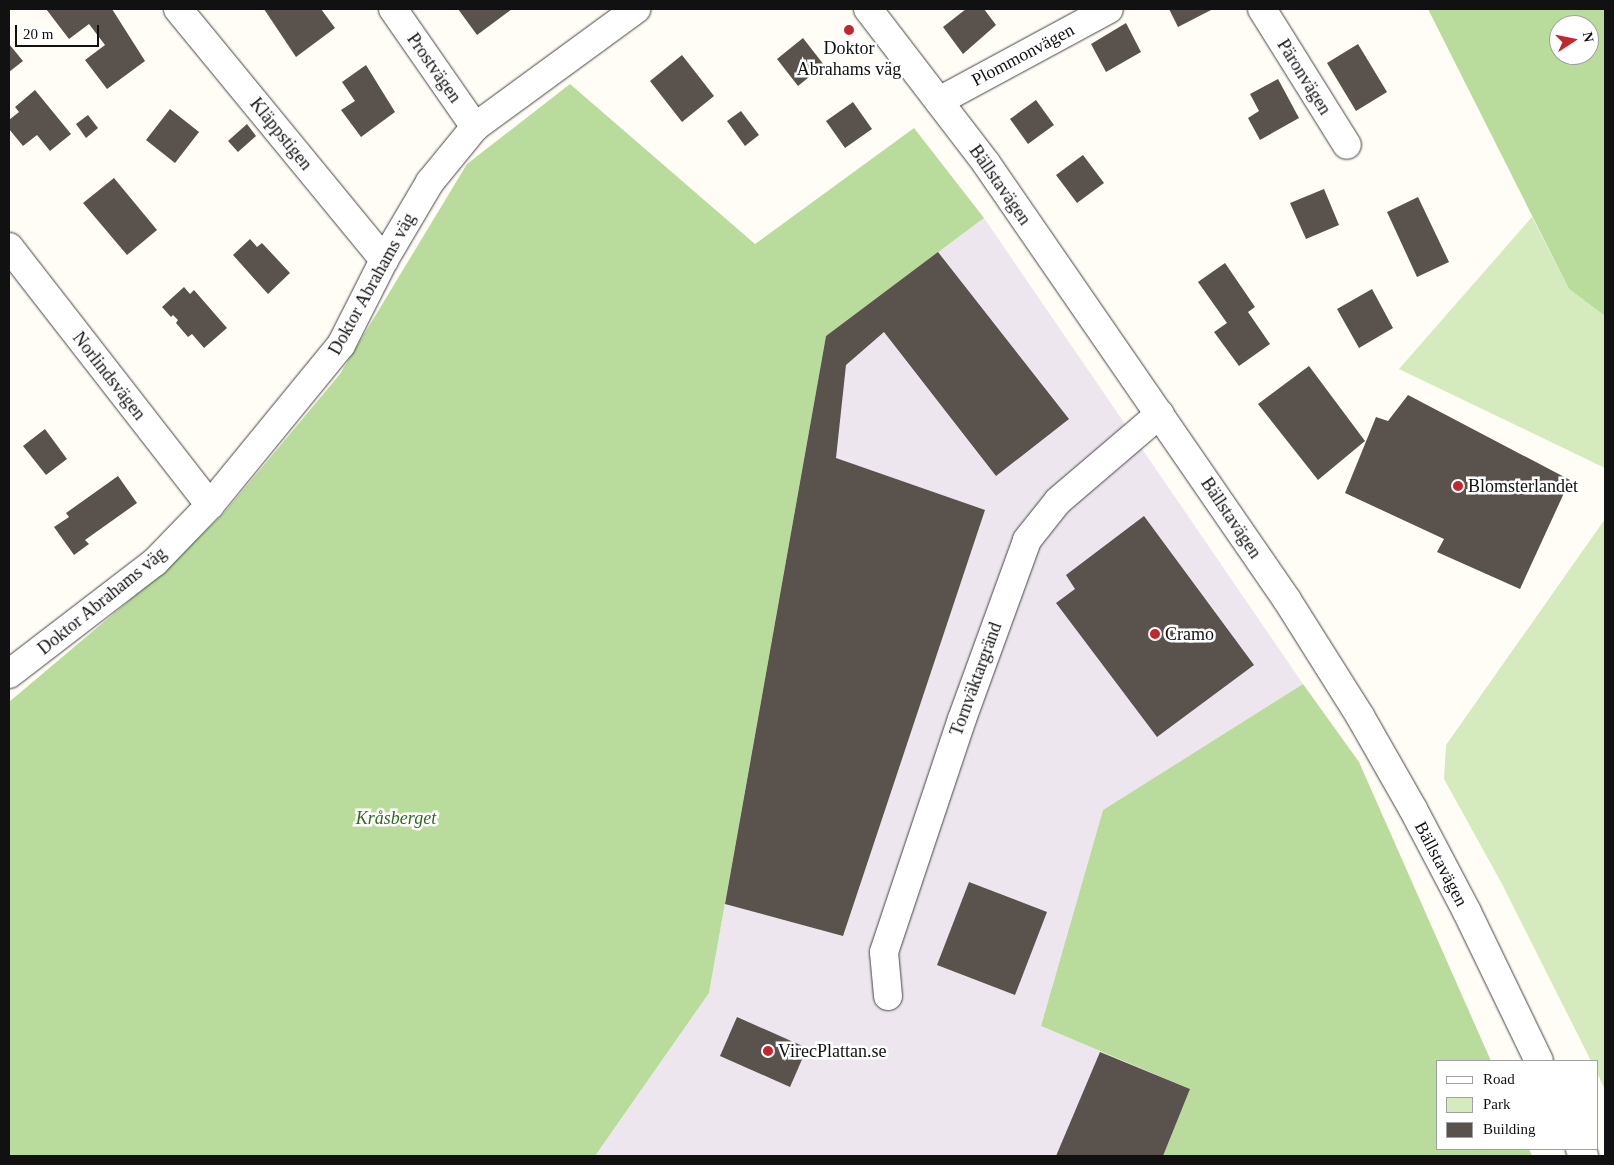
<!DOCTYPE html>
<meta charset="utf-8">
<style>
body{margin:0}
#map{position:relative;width:1614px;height:1165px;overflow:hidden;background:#fffdf5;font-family:"Times New Roman",serif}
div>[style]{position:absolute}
.industrial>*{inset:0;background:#eee6ef}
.green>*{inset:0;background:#d5ebbd}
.forest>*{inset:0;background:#b9dc9c}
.building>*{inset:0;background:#5a524d}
.roads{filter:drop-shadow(0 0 1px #444) drop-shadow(0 0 1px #444)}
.minor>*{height:28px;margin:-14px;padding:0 14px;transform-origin:14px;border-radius:14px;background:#fff}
.tertiary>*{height:28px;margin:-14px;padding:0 14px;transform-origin:14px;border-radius:14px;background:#fff}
.dots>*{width:14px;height:14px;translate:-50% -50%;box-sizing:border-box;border:2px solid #fff;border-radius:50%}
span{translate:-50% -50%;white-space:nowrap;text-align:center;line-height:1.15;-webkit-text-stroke:5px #fff;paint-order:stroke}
.poi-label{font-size:18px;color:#111}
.left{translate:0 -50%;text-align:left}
.street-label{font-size:18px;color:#111}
.park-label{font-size:18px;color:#2f6b1f;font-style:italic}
.frame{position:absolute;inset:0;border:10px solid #111;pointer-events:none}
.legend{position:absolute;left:1436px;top:1060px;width:162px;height:90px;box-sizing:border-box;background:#fff;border:1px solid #a0a0a0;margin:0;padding:6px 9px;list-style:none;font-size:15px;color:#111}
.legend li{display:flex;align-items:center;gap:10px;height:25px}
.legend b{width:25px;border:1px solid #a0a0a0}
.north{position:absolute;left:1549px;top:15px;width:50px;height:50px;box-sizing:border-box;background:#fff;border:1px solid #a0a0a0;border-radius:50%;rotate:79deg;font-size:14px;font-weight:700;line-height:20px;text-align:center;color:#111}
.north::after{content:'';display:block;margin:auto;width:18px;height:22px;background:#c4262e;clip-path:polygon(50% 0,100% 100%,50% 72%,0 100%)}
.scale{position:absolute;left:15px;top:25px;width:84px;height:22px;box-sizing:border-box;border:2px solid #111;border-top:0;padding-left:6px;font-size:15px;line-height:18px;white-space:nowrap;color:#111;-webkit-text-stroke:4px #fff;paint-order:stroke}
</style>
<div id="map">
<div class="industrial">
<div style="clip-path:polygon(984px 218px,1303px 684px,1103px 810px,1041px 1026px,1190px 1089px,1163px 1156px,595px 1156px,709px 993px,826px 336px)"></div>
</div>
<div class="green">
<div style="clip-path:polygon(1532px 217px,1569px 289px,1605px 316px,1605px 468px,1399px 369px)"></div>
<div style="clip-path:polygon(1605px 519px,1605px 1090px,1598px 1075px,1598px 1061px,1591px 1061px,1502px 884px,1444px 779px,1446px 745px)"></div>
</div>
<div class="forest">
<div style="clip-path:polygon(evenodd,1428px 9px,1605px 9px,1605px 316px,1569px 289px,1428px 9px,1559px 25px,1589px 25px,1589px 55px,1559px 55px,1559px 25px)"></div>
<div style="clip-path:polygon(570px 84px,755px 244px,914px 128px,984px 218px,826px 336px,709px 993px,595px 1156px,9px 1156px,9px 702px,163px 572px,223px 514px,340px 374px,467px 164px)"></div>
<div style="clip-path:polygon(1303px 684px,1359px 762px,1491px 1061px,1438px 1061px,1438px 1149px,1529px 1149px,1532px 1156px,1163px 1156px,1190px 1089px,1041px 1026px,1103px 810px)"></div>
</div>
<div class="building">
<div style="clip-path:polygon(46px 9px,112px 9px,145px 61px,107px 89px,85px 60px,105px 45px,89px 24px,69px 39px)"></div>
<div style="clip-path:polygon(264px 9px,321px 9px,335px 28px,296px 57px)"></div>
<div style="clip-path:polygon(458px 9px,512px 9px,477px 35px)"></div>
<div style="clip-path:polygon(966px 9px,984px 9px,996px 25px,963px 54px,943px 27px)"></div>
<div style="clip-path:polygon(1169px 9px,1213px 9px,1178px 27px)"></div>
<div style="clip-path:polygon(1126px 23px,1141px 52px,1106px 72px,1091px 44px)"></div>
<div style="clip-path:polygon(803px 38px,824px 65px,798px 86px,777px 59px)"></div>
<div style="clip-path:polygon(9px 44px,23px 61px,9px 72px)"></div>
<div style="clip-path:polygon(1358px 44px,1387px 92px,1356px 111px,1327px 63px)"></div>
<div style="clip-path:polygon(682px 55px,714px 96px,682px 122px,650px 81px)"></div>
<div style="clip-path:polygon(366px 65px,395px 112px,361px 137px,341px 110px,355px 101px,342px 82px)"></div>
<div style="clip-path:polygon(1278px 79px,1299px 118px,1260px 140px,1248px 118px,1259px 111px,1250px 94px)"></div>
<div style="clip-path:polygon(35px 90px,71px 134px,50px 151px,37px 135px,23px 146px,9px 129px,9px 120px,19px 112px,15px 107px)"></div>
<div style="clip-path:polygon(1036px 100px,1054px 125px,1028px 144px,1010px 119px)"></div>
<div style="clip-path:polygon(853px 102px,872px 129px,845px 148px,826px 121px)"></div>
<div style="clip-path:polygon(170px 109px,199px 132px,175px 163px,146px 140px)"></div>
<div style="clip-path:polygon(741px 111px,759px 135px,745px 146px,727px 121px)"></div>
<div style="clip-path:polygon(88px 115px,98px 128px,86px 138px,76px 124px)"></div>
<div style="clip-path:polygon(247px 124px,256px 136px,238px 152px,228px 141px)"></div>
<div style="clip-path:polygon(1083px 155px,1104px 183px,1077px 203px,1056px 175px)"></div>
<div style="clip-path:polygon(114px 178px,157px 230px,127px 255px,83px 203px)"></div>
<div style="clip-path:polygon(1324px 189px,1339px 225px,1306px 239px,1290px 203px)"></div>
<div style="clip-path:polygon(1418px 197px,1449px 262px,1417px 277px,1387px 212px)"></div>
<div style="clip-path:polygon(250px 239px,257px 247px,262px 243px,290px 273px,268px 294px,233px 255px)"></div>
<div style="clip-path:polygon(938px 252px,1069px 419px,996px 476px,884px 332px,846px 365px,836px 458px,985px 510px,843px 936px,725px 904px,826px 336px)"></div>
<div style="clip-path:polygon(1225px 263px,1255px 307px,1248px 312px,1270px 344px,1239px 366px,1214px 332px,1227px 323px,1198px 282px)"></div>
<div style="clip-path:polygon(184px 287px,190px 294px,194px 290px,227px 328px,204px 348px,192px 334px,188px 337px,176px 323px,178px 320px,173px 315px,171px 317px,162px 307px)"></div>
<div style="clip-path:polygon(1372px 289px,1393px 328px,1359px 348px,1337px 309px)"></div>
<div style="clip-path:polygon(1309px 366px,1365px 441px,1318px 480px,1258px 404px)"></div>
<div style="clip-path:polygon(1408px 395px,1570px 480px,1520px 589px,1437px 552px,1444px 539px,1345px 493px,1376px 417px,1388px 421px)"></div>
<div style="clip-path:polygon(45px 429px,67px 459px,46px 475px,23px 446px)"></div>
<div style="clip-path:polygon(118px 476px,137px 503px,85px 540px,89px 544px,74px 555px,54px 527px,69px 517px,66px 513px)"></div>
<div style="clip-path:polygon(1144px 516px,1254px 665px,1157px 737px,1056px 603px,1075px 589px,1066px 575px)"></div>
<div style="clip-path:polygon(969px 882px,1047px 912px,1015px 995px,937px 965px)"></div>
<div style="clip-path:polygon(737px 1017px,807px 1048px,790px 1087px,720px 1056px)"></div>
<div style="clip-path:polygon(1100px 1052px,1190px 1089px,1163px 1156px,1056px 1156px)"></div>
</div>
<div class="roads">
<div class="minor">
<div style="left:178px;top:9px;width:325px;rotate:50.6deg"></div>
<div style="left:393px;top:9px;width:144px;rotate:55.2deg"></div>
<div style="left:1262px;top:9px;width:160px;rotate:58deg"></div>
<div style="left:939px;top:101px;width:193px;rotate:-28.4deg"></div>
<div style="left:9px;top:247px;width:327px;rotate:52.1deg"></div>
<div style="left:9px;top:674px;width:184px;rotate:-37.5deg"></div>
<div style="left:155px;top:562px;width:79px;rotate:-46deg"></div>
<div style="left:210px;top:505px;width:207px;rotate:-50.7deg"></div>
<div style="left:341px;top:345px;width:95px;rotate:-63.2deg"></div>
<div style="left:384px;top:260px;width:91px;rotate:-59.5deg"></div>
<div style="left:430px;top:182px;width:71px;rotate:-50.7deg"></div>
<div style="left:475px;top:127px;width:200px;rotate:-36.2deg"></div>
<div style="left:888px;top:996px;width:44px;rotate:-95.2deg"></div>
<div style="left:884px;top:952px;width:246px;rotate:-71.5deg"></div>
<div style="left:962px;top:719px;width:190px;rotate:-70deg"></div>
<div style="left:1027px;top:540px;width:50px;rotate:-51.5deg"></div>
<div style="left:1058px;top:501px;width:134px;rotate:-40.5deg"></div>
</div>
<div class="tertiary">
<div style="left:868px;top:9px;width:194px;rotate:52.5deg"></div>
<div style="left:986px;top:163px;width:531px;rotate:55.44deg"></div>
<div style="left:1287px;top:600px;width:137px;rotate:57.8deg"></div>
<div style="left:1360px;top:716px;width:107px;rotate:60.3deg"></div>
<div style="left:1413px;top:809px;width:116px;rotate:62.3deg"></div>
<div style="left:1467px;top:912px;width:165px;rotate:64.2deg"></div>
<div style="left:1580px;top:1149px;width:8px;rotate:60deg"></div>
</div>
</div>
<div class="dots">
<div style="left:849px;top:30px;background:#c4262e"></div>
<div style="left:1458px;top:486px;background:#c4262e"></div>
<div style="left:1155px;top:634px;background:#c4262e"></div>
<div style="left:768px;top:1051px;background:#c4262e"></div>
</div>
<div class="poi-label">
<span style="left:849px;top:59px">Doktor<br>Abrahams väg</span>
<span class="left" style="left:1468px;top:486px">Blomsterlandet</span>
<span class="left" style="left:1165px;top:634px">Cramo</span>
<span class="left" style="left:778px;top:1051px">VirecPlattan.se</span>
</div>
<div class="street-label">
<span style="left:1023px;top:55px;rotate:-28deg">Plommonvägen</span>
<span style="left:434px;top:68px;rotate:55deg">Prostvägen</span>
<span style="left:1304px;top:77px;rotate:58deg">Päronvägen</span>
<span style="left:281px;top:134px;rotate:51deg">Kläppstigen</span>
<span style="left:1000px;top:185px;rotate:55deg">Bällstavägen</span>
<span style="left:372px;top:284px;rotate:-61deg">Doktor Abrahams väg</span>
<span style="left:109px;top:376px;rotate:52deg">Norlindsvägen</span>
<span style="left:1231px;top:518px;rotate:56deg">Bällstavägen</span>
<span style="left:102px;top:601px;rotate:-39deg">Doktor Abrahams väg</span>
<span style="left:976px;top:679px;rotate:-70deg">Tornväktargränd</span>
<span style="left:1441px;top:864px;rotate:62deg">Bällstavägen</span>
</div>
<div class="park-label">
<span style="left:396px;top:818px">Kråsberget</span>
</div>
<div class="frame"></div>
<ul class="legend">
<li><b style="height:6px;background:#fff"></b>Road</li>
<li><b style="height:14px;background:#d5ebbd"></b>Park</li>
<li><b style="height:14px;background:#5a524d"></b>Building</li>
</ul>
<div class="north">N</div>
<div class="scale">20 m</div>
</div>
